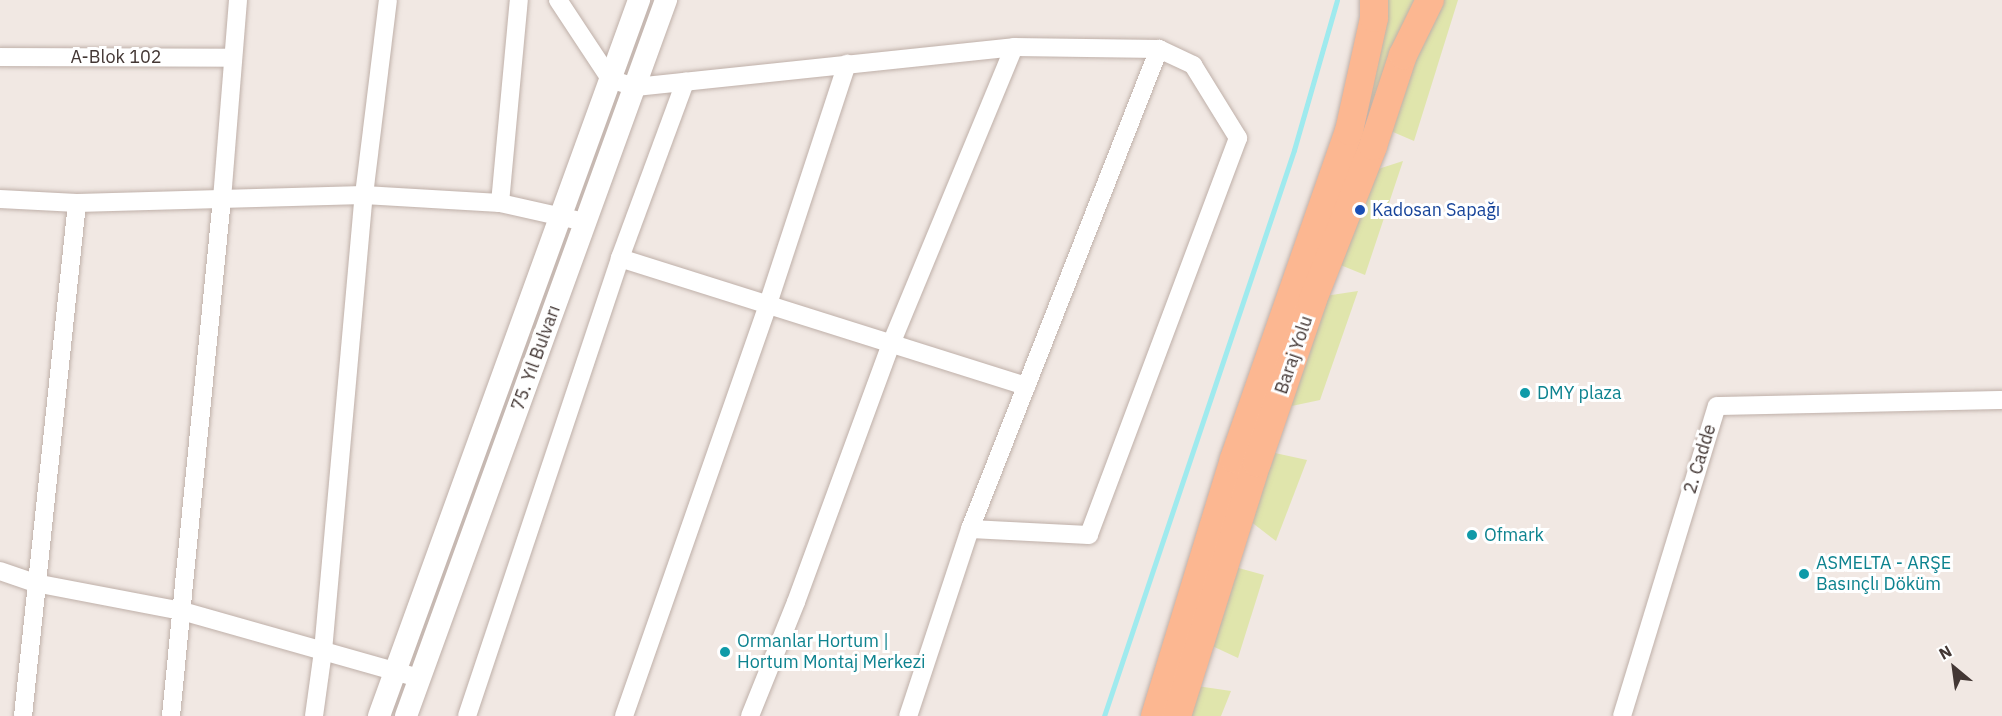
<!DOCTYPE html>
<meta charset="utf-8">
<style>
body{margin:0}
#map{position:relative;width:2002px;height:716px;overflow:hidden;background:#f1e8e3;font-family:"IBM Plex Sans",sans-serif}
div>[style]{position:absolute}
.green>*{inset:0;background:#e0e5ac}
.stream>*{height:5px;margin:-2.5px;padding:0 2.5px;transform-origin:2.5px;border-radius:2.5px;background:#9feaee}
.roads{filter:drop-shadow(0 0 2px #bfb0a9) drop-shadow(0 0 2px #bfb0a9)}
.minor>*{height:18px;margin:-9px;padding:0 9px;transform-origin:9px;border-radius:9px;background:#fff}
.tertiary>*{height:22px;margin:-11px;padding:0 11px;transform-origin:11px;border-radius:11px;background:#fff}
.primary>*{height:28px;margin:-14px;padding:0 14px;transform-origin:14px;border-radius:14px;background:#fcb791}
.dots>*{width:16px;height:16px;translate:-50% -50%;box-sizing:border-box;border:3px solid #fff;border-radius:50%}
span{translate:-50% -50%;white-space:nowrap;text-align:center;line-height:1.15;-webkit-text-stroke:6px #fff;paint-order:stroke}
.street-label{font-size:18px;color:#433734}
.transit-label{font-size:18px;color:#164399}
.left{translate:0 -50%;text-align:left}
.culture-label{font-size:18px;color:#0d838f}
.north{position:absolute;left:1924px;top:638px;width:60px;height:60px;-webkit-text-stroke:4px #fff;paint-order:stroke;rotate:331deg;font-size:16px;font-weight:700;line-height:24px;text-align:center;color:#433734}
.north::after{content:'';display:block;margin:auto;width:21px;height:27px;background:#433734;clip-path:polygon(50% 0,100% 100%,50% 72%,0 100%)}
</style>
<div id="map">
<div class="green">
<div style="clip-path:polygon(1383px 0,1414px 0,1368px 113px,1361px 111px)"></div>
<div style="clip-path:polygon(1443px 0,1458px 0,1414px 141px,1386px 129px,1410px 62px)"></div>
<div style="clip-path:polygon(1403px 161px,1365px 275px,1338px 264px,1372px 171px)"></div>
<div style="clip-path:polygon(1358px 291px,1320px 400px,1287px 407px,1325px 296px)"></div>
<div style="clip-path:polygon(1275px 453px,1307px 460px,1276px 541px,1250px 521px)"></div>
<div style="clip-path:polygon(1235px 567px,1264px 575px,1238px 658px,1208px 644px)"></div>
<div style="clip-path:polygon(1197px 686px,1231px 691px,1221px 716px,1188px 716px)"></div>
</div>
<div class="stream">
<div style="left:1104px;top:716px;width:597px;rotate:-71.44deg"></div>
<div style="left:1294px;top:150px;width:156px;rotate:-74deg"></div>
</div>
<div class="roads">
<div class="minor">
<div style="left:558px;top:0;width:95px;rotate:56.6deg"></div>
<div style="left:610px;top:79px;width:26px;rotate:18deg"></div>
<div style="left:635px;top:87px;width:381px;rotate:-6deg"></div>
<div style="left:0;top:57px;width:232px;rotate:0.2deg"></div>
<div style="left:0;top:199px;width:77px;rotate:3deg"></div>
<div style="left:77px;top:203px;width:287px;rotate:-1.6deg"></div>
<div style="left:364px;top:195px;width:136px;rotate:3.4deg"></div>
<div style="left:500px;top:203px;width:87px;rotate:12.6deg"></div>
<div style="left:500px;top:203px;width:204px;rotate:-84.7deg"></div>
<div style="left:620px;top:258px;width:188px;rotate:-69.7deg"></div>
<div style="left:970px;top:529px;width:516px;rotate:-68.51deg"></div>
<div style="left:0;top:571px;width:37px;rotate:19deg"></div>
<div style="left:35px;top:583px;width:150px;rotate:10.8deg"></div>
<div style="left:182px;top:611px;width:246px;rotate:15.8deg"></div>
<div style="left:23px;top:716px;width:516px;rotate:-83.99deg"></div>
<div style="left:171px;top:716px;width:520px;rotate:-84.37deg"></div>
<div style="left:222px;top:199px;width:200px;rotate:-85.4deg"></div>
<div style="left:314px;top:716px;width:66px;rotate:-82.1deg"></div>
<div style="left:323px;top:651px;width:458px;rotate:-84.9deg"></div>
<div style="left:364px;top:195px;width:196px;rotate:-83deg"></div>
<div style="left:467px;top:716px;width:483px;rotate:-71.5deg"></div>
<div style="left:620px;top:258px;width:426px;rotate:17.5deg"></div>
<div style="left:624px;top:716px;width:436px;rotate:-70.7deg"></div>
<div style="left:768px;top:304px;width:253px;rotate:-71.8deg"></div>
<div style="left:750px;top:716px;width:123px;rotate:-68deg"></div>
<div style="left:796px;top:602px;width:275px;rotate:-69.8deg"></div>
<div style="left:891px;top:344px;width:321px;rotate:-67.5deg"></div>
<div style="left:1014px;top:47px;width:145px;rotate:0.8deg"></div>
<div style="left:1159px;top:49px;width:38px;rotate:25deg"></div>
<div style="left:1193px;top:65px;width:86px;rotate:58.3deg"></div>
<div style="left:1238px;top:138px;width:424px;rotate:110.6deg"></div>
<div style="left:1089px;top:535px;width:119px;rotate:-177.1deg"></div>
<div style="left:970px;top:529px;width:197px;rotate:108.3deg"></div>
<div style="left:1622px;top:716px;width:324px;rotate:-73deg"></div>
<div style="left:1717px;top:406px;width:285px;rotate:-1.2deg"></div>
</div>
<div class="tertiary">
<div style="left:379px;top:716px;width:762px;rotate:-70.04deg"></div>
<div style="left:406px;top:716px;width:762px;rotate:-70.04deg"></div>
</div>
<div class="primary">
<div style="left:1155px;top:716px;width:269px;rotate:-72.9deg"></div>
<div style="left:1234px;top:459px;width:348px;rotate:-70.7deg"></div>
<div style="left:1349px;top:131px;width:116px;rotate:-77.5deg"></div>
<div style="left:1374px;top:18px;width:18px;rotate:-90deg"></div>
<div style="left:1177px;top:716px;width:265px;rotate:-72.5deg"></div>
<div style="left:1257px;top:463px;width:170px;rotate:-71.1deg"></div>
<div style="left:1312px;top:302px;width:168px;rotate:-68.6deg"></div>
<div style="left:1373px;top:146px;width:96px;rotate:-71.8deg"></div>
<div style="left:1403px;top:55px;width:61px;rotate:-63.9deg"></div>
</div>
</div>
<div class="dots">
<div style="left:1360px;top:210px;background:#1a4fb4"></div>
<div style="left:1525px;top:393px;background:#0f9aa8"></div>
<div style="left:1472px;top:535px;background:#0f9aa8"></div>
<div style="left:1804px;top:574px;background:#0f9aa8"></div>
<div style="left:725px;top:652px;background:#0f9aa8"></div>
</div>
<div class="street-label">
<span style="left:116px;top:57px">A-Blok 102</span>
<span style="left:1294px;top:355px;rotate:-71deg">Baraj Yolu</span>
<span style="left:536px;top:358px;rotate:-70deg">75. Yıl Bulvarı</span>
<span style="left:1700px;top:459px;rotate:-73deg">2. Cadde</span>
</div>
<div class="transit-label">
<span class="left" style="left:1372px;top:210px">Kadosan Sapağı</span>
</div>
<div class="culture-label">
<span class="left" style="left:1537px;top:393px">DMY plaza</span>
<span class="left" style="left:1484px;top:535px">Ofmark</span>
<span class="left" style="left:1816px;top:574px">ASMELTA - ARŞE<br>Basınçlı Döküm</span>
<span class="left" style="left:737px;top:652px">Ormanlar Hortum |<br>Hortum Montaj Merkezi</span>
</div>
<div class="north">N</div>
</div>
